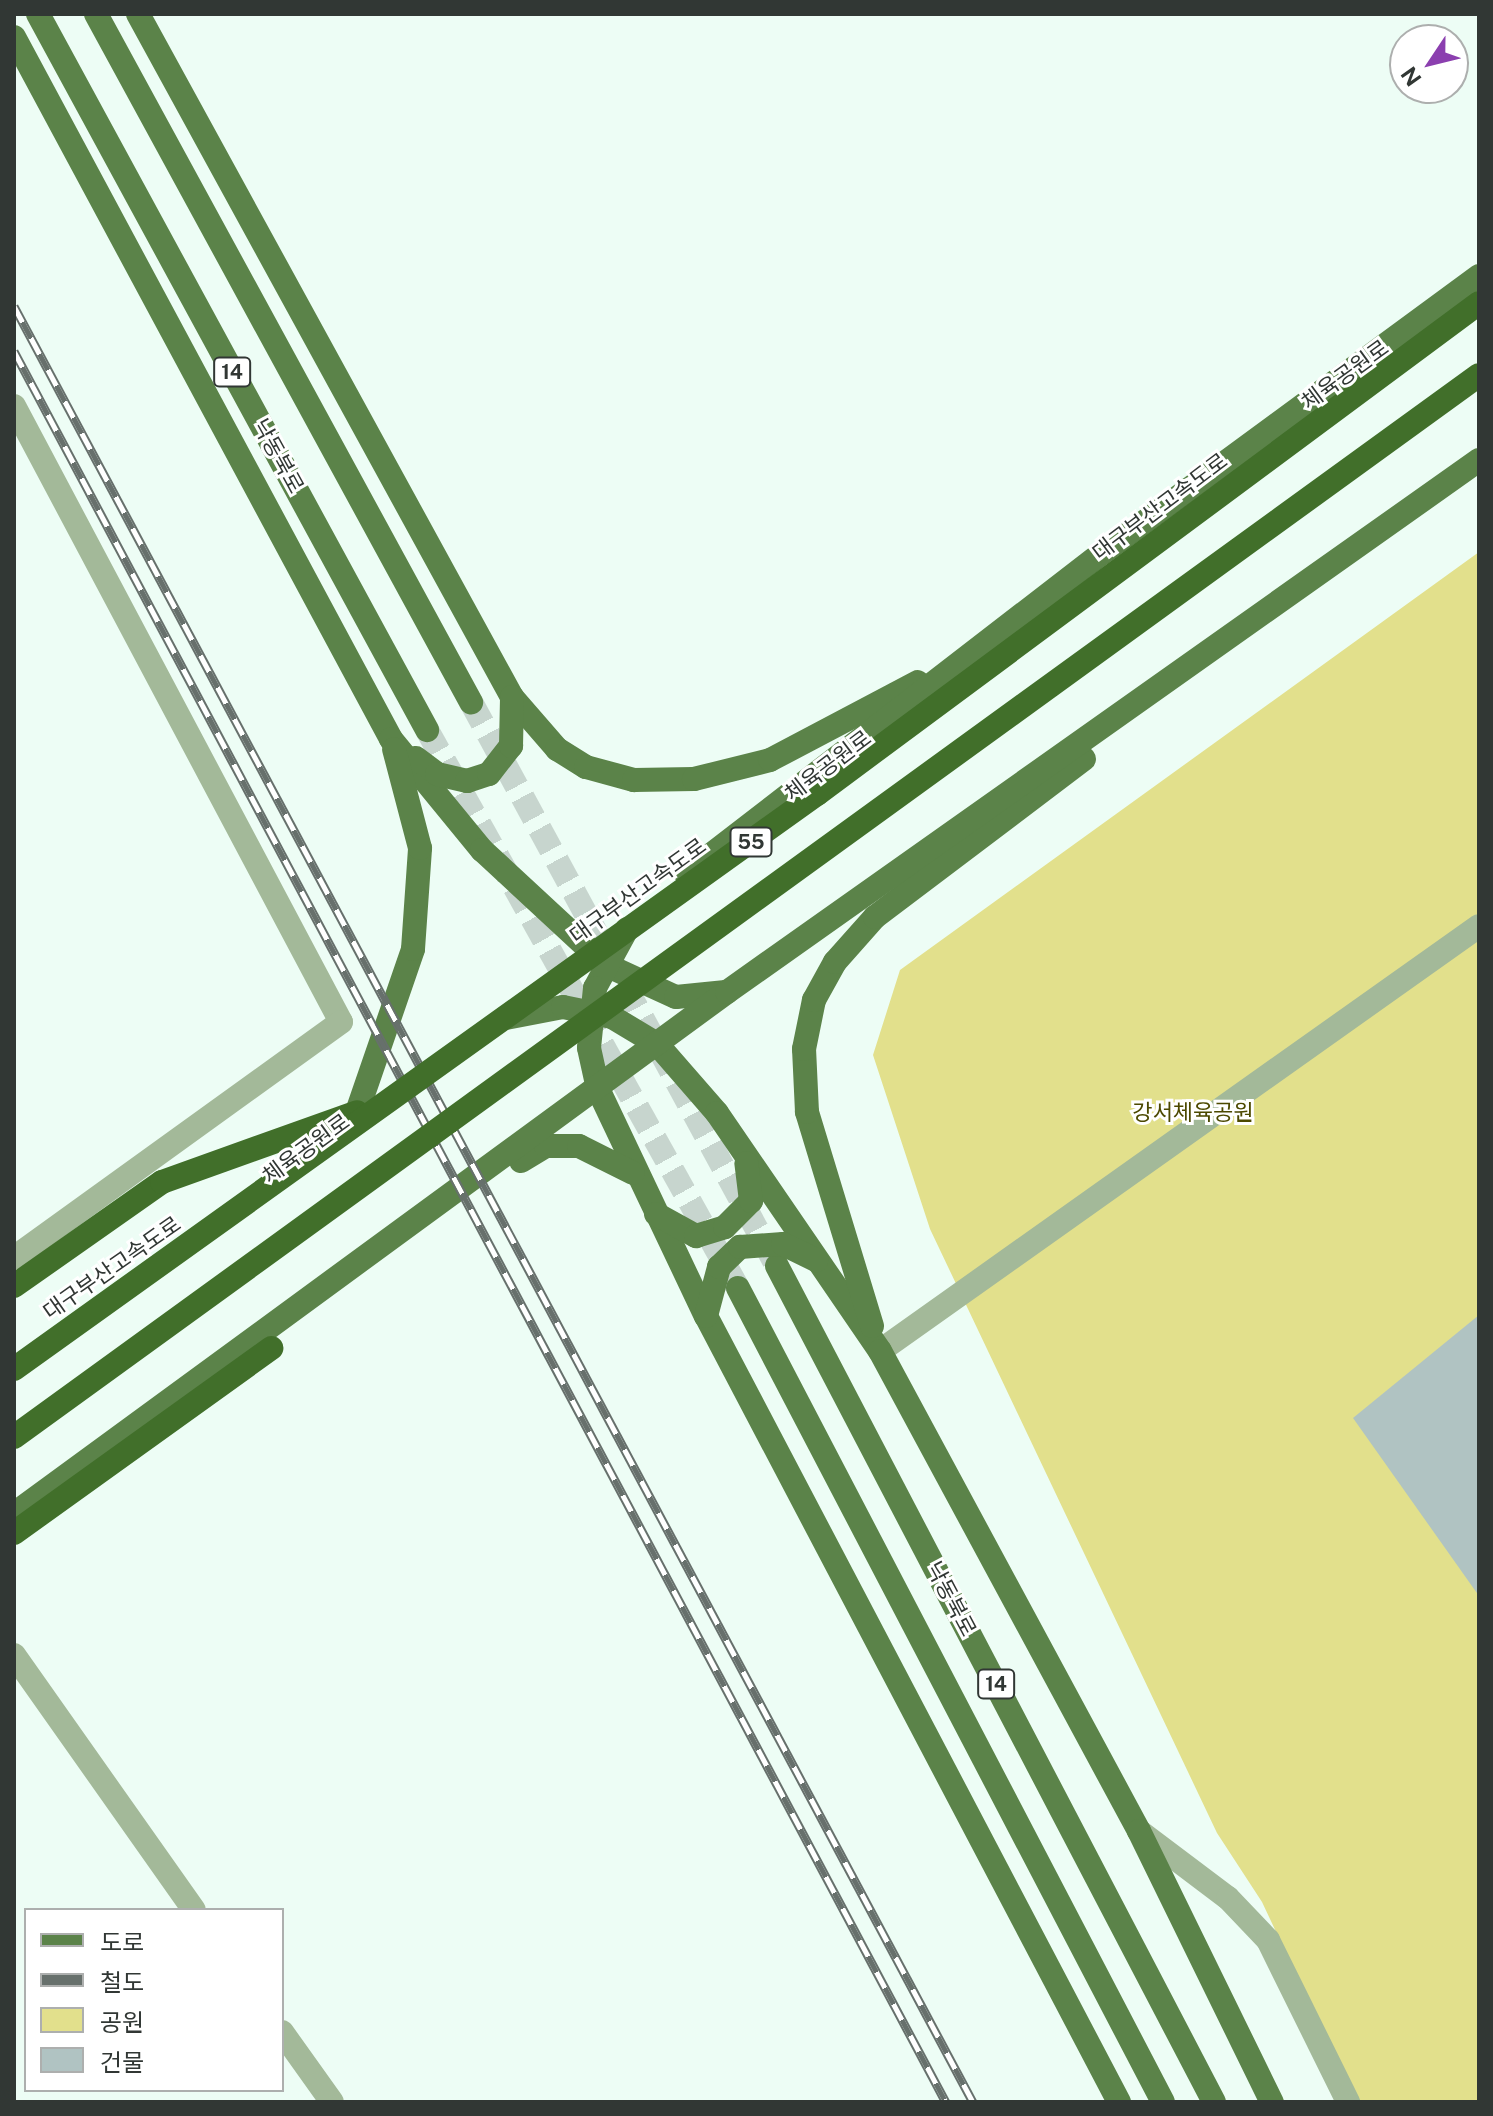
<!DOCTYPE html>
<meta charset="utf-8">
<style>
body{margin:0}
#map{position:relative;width:1493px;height:2116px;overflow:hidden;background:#edfdf5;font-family:"Public Sans","Noto Sans KR",sans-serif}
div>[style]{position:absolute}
.green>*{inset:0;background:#e2e08c}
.building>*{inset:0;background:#b0c3c2}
.major-tunnel>*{height:24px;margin-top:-12px;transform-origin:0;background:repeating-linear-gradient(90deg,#c7d5ce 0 24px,transparent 0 36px)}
.minor>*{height:24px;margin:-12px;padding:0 12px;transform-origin:12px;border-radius:12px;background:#a3b999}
.major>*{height:24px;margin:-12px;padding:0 12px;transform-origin:12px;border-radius:12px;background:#5b8349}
.highway>*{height:24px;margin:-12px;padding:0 12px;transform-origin:12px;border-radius:12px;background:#416f2a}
.rail>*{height:9px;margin-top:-4.5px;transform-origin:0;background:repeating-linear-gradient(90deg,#fff 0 18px,#67706c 0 36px);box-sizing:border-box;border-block:2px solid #67706c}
.highway-bridge>*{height:24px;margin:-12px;padding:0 12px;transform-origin:12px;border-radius:12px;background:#416f2a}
span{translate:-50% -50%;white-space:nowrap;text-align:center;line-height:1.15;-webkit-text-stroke:6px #fff;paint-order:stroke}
.shield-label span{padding:2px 6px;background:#fff;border:2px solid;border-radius:6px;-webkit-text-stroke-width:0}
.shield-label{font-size:20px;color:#313734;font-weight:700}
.street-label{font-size:22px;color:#313734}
.park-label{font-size:22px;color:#4c4900}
.frame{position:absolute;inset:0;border:16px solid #313734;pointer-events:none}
.legend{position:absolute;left:24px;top:1908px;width:260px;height:184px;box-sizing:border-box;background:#fff;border:2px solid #adafae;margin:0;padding:10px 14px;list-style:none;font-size:24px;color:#313734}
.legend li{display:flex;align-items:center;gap:16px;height:40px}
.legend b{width:40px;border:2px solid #adafae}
.north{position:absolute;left:1389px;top:24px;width:80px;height:80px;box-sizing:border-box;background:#fff;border:2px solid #adafae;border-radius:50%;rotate:235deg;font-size:22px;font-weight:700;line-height:32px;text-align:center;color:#313734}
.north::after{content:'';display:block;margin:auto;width:28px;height:36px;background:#8b3faf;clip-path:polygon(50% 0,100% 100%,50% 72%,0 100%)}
</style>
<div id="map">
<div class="green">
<div style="clip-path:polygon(1479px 552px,1479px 2102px,1356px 2102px,1262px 1902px,1217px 1833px,930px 1229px,873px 1055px,900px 970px)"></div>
</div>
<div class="building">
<div style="clip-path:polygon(1479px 1315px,1479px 1596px,1353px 1418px)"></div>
</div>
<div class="major-tunnel">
<div style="left:471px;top:702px;width:636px;rotate:61.54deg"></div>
<div style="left:427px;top:730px;width:639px;rotate:60.87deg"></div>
</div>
<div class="minor">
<div style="left:14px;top:406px;width:697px;rotate:62.04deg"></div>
<div style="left:341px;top:1022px;width:403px;rotate:144.2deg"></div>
<div style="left:880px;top:1351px;width:734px;rotate:-35.36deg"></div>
<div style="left:14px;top:1655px;width:312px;rotate:54.8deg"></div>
<div style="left:1139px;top:1831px;width:111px;rotate:37deg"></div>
<div style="left:1228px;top:1898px;width:58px;rotate:46.4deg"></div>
<div style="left:1268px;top:1940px;width:181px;rotate:63.7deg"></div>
<div style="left:282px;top:2032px;width:86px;rotate:54.5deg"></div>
</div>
<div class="major">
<div style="left:38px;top:14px;width:815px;rotate:61.48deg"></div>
<div style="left:96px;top:14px;width:784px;rotate:61.41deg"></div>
<div style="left:138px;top:14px;width:779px;rotate:61.3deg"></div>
<div style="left:512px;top:697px;width:69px;rotate:49.1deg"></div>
<div style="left:557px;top:749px;width:34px;rotate:32deg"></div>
<div style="left:586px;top:767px;width:50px;rotate:15.2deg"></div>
<div style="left:634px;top:780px;width:60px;rotate:-1deg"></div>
<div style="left:694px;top:779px;width:78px;rotate:-14deg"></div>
<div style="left:770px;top:760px;width:167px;rotate:-27.8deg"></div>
<div style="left:14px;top:37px;width:797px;rotate:61.76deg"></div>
<div style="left:391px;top:739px;width:144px;rotate:50.7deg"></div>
<div style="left:482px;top:850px;width:169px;rotate:42.8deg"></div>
<div style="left:606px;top:965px;width:77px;rotate:24.6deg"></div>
<div style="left:676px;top:997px;width:50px;rotate:-5.7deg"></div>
<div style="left:416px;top:758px;width:26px;rotate:37deg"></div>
<div style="left:437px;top:774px;width:31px;rotate:13deg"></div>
<div style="left:467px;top:781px;width:23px;rotate:-18deg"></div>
<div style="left:489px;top:774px;width:36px;rotate:-52deg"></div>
<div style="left:511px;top:746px;width:49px;rotate:-88.8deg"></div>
<div style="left:686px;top:874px;width:525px;rotate:-37.66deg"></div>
<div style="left:1102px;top:553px;width:468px;rotate:-36.3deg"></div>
<div style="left:627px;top:929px;width:67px;rotate:118.5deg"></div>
<div style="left:595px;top:988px;width:60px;rotate:95.7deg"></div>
<div style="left:589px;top:1048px;width:42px;rotate:77.6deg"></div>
<div style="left:598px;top:1089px;width:251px;rotate:64.6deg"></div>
<div style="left:706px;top:1316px;width:888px;rotate:62.28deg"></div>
<div style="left:505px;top:1018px;width:59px;rotate:-10.7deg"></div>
<div style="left:563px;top:1007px;width:50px;rotate:11.5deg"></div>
<div style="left:612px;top:1017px;width:52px;rotate:31deg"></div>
<div style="left:657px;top:1044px;width:91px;rotate:49deg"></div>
<div style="left:717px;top:1113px;width:288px;rotate:55.6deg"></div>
<div style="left:880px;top:1351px;width:545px;rotate:61.65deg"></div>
<div style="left:1139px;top:1831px;width:302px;rotate:63.9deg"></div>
<div style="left:357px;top:1112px;width:172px;rotate:-71deg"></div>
<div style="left:413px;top:949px;width:101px;rotate:-86deg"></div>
<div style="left:420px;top:848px;width:102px;rotate:-104.7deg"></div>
<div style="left:521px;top:1161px;width:29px;rotate:-31deg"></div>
<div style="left:546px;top:1146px;width:33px"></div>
<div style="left:579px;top:1146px;width:60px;rotate:26.6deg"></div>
<div style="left:656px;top:1214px;width:46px;rotate:28.8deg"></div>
<div style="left:696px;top:1236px;width:30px;rotate:-17deg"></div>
<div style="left:725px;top:1227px;width:37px;rotate:-45deg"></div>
<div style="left:751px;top:1201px;width:38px;rotate:-97deg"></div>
<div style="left:777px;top:1266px;width:943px;rotate:62.4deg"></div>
<div style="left:738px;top:1288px;width:918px;rotate:62.43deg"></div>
<div style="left:706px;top:1316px;width:51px;rotate:-75.1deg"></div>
<div style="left:719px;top:1267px;width:29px;rotate:-44deg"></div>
<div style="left:740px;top:1247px;width:43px;rotate:-4deg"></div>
<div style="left:783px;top:1244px;width:37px;rotate:26deg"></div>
<div style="left:872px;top:1326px;width:224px;rotate:-106.9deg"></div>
<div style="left:807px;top:1112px;width:63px;rotate:-92.7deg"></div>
<div style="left:804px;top:1049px;width:50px;rotate:-78.5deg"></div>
<div style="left:814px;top:1000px;width:43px;rotate:-61.1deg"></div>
<div style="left:835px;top:962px;width:60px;rotate:-48.4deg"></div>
<div style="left:875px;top:917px;width:262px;rotate:-37.1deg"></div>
<div style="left:14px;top:1514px;width:884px;rotate:-36.21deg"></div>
<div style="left:727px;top:992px;width:921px;rotate:-35.28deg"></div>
</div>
<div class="highway">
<div style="left:14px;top:1286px;width:181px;rotate:-35.1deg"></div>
<div style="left:162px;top:1182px;width:207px;rotate:-19.7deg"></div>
<div style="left:14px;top:1533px;width:317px;rotate:-35.7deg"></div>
</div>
<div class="rail">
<div style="left:14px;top:306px;width:2036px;rotate:61.9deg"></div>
<div style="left:14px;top:351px;width:1984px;rotate:61.98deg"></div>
</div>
<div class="highway-bridge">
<div style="left:14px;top:1369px;width:988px;rotate:-35.61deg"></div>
<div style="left:817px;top:794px;width:824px;rotate:-36.56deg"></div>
<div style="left:14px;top:1437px;width:1809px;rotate:-35.94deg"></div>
</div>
<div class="shield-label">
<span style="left:232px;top:372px">14</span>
<span style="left:751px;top:842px">55</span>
<span style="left:996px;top:1684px">14</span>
</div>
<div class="street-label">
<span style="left:1345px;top:375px;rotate:-36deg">체육공원로</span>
<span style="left:278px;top:456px;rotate:61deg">낙동북로</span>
<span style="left:1160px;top:507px;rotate:-37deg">대구부산고속도로</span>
<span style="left:828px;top:766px;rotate:-37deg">체육공원로</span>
<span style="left:638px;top:891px;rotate:-36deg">대구부산고속도로</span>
<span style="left:306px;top:1149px;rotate:-36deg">체육공원로</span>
<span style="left:112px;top:1268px;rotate:-35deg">대구부산고속도로</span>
<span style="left:951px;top:1599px;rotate:62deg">낙동북로</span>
</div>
<div class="park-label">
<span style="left:1193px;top:1113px">강서체육공원</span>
</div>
<div class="frame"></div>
<ul class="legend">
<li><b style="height:10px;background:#5b8349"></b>도로</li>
<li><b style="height:10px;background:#67706c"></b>철도</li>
<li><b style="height:22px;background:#e2e08c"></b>공원</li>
<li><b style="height:22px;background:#b0c3c2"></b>건물</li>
</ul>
<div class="north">N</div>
</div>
